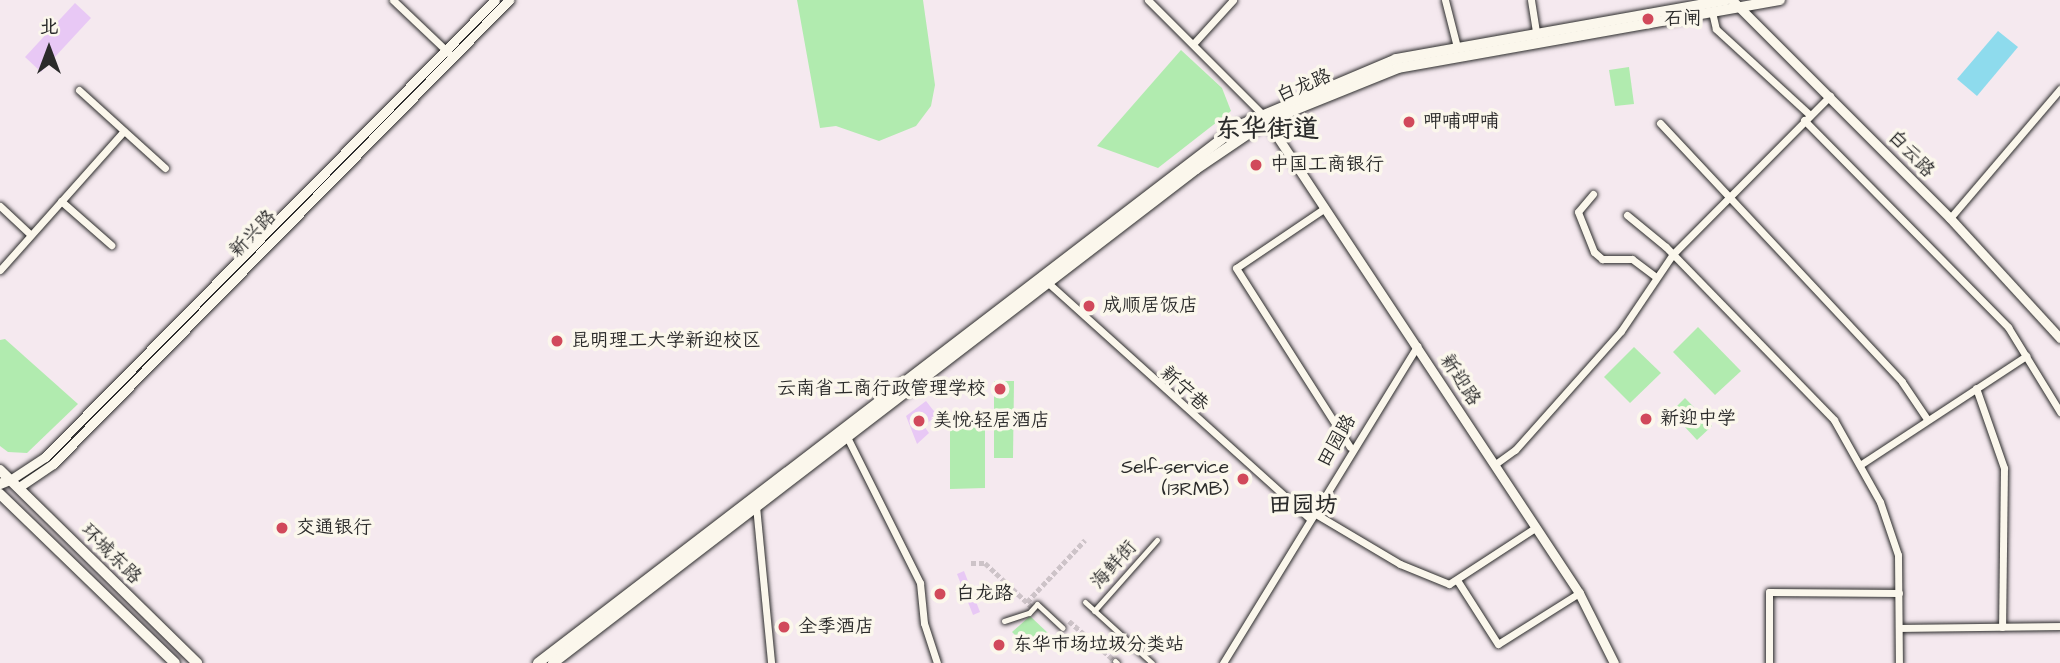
<!DOCTYPE html>
<meta charset="utf-8">
<style>
body{margin:0}
#map{position:relative;width:2060px;height:663px;overflow:hidden;background:#f5e9ef;font-family:"Architects Daughter","LXGW WenKai TC",sans-serif}
div>[style]{position:absolute}
.green>*{inset:0;background:#b1ebaf}
.water>*{inset:0;background:#8edbed}
.building>*{inset:0;background:#e8c8f5}
.pedestrian-tunnel>*{height:5px;margin-top:-2.5px;transform-origin:0;background:repeating-linear-gradient(90deg,#cdc3c8 0 5px,transparent 0 7.5px)}
.roads{filter:drop-shadow(0 0 2px #2b2b2b) drop-shadow(0 0 2px #2b2b2b)}
.pedestrian>*{height:5px;margin:-2.5px;padding:0 2.5px;transform-origin:2.5px;border-radius:2.5px;background:#fbf7ec}
.minor>*{height:7px;margin:-3.5px;padding:0 3.5px;transform-origin:3.5px;border-radius:3.5px;background:#fbf7ec}
.tertiary>*{height:9px;margin:-4.5px;padding:0 4.5px;transform-origin:4.5px;border-radius:4.5px;background:#fbf7ec}
.secondary>*{height:10px;margin:-5px;padding:0 5px;transform-origin:5px;border-radius:5px;background:#fbf7ec}
.primary>*{height:10px;margin:-5px;padding:0 5px;transform-origin:5px;border-radius:5px;background:#fbf7ec}
.dots>*{width:19px;height:19px;translate:-50% -50%;box-sizing:border-box;border:4px solid #fbf7ec;border-radius:50%}
span{translate:-50% -50%;white-space:nowrap;text-align:center;line-height:1.15;-webkit-text-stroke:7px #fbf7ec;paint-order:stroke}
.poi-label{font-size:19px;color:#2b2b2b}
.left{translate:0 -50%;text-align:left}
.right{translate:-100% -50%;text-align:right}
.street-label{font-size:19px;color:#2b2b2b}
.quarter-label{font-size:23px;color:#2b2b2b;font-weight:700}
.district-label{font-size:26px;color:#2b2b2b;font-weight:700}
.north{position:absolute;left:14px;top:14px;width:70px;height:70px;-webkit-text-stroke:5px #fbf7ec;paint-order:stroke;rotate:0deg;font-size:19px;font-weight:700;line-height:28px;text-align:center;color:#2b2b2b}
.north::after{content:'';display:block;margin:auto;width:24px;height:32px;background:#2b2b2b;clip-path:polygon(50% 0,100% 100%,50% 72%,0 100%)}
</style>
<div id="map">
<div class="green">
<div style="clip-path:polygon(797px 0,923px 0,935px 85px,931px 106px,916px 126px,879px 141px,836px 126px,820px 128px)"></div>
<div style="clip-path:polygon(1181px 50px,1222px 88px,1231px 111px,1158px 168px,1097px 146px)"></div>
<div style="clip-path:polygon(1629px 67px,1634px 104px,1615px 106px,1609px 70px)"></div>
<div style="clip-path:polygon(1698px 327px,1741px 371px,1715px 395px,1673px 352px)"></div>
<div style="clip-path:polygon(5px 339px,78px 404px,27px 453px,8px 452px,0 446px,0 340px)"></div>
<div style="clip-path:polygon(1634px 347px,1661px 373px,1630px 403px,1604px 377px)"></div>
<div style="clip-path:polygon(994px 381px,1014px 381px,1013px 458px,994px 458px)"></div>
<div style="clip-path:polygon(1685px 398px,1712px 426px,1697px 440px,1671px 412px)"></div>
<div style="clip-path:polygon(950px 421px,985px 421px,985px 488px,950px 489px)"></div>
<div style="clip-path:polygon(1030px 616px,1050px 635px,1036px 648px,1026px 646px,1012px 632px)"></div>
</div>
<div class="water">
<div style="clip-path:polygon(1998px 31px,2018px 47px,1977px 96px,1957px 79px)"></div>
</div>
<div class="building">
<div style="clip-path:polygon(75px 3px,91px 18px,41px 72px,25px 57px)"></div>
<div style="clip-path:polygon(926px 401px,937px 415px,924px 426px,929px 433px,917px 444px,906px 416px)"></div>
<div style="clip-path:polygon(964px 571px,980px 612px,973px 615px,957px 574px)"></div>
</div>
<div class="pedestrian-tunnel">
<div style="left:971px;top:563px;width:14px"></div>
<div style="left:985px;top:563px;width:66px;rotate:43.2deg"></div>
<div style="left:1027px;top:602px;width:85px;rotate:-46.9deg"></div>
<div style="left:1069px;top:621px;width:61px;rotate:41deg"></div>
</div>
<div class="roads">
<div class="pedestrian">
<div style="left:1085px;top:602px;width:91px;rotate:42.3deg"></div>
<div style="left:1094px;top:611px;width:95px;rotate:-48.4deg"></div>
<div style="left:1004px;top:621px;width:26px;rotate:-18deg"></div>
<div style="left:1029px;top:613px;width:12px;rotate:-48deg"></div>
<div style="left:1037px;top:604px;width:35px;rotate:43deg"></div>
<div style="left:1115px;top:661px;width:3px;rotate:45deg"></div>
</div>
<div class="minor">
<div style="left:393px;top:0;width:81px;rotate:43.5deg"></div>
<div style="left:1148px;top:0;width:167px;rotate:45deg"></div>
<div style="left:1445px;top:0;width:49px;rotate:75.7deg"></div>
<div style="left:1531px;top:0;width:33px;rotate:81deg"></div>
<div style="left:1712px;top:12px;width:17px;rotate:77deg"></div>
<div style="left:1716px;top:29px;width:127px;rotate:42.5deg"></div>
<div style="left:1194px;top:43px;width:58px;rotate:-47.8deg"></div>
<div style="left:79px;top:90px;width:116px;rotate:42.2deg"></div>
<div style="left:1804px;top:120px;width:291px;rotate:45.4deg"></div>
<div style="left:2008px;top:327px;width:100px;rotate:58.5deg"></div>
<div style="left:1660px;top:123px;width:354px;rotate:46.9deg"></div>
<div style="left:1902px;top:382px;width:45px;rotate:56deg"></div>
<div style="left:1593px;top:194px;width:23px;rotate:130deg"></div>
<div style="left:1578px;top:212px;width:43px;rotate:68.2deg"></div>
<div style="left:1594px;top:252px;width:11px;rotate:41deg"></div>
<div style="left:1602px;top:259px;width:30px"></div>
<div style="left:1632px;top:259px;width:30px;rotate:37deg"></div>
<div style="left:61px;top:201px;width:67px;rotate:41.3deg"></div>
<div style="left:0;top:206px;width:42px;rotate:43.1deg"></div>
<div style="left:1325px;top:208px;width:107px;rotate:146deg"></div>
<div style="left:1236px;top:268px;width:212px;rotate:57.5deg"></div>
<div style="left:1627px;top:215px;width:50px;rotate:39.4deg"></div>
<div style="left:1666px;top:247px;width:241px;rotate:45.8deg"></div>
<div style="left:1834px;top:420px;width:94px;rotate:60.7deg"></div>
<div style="left:1880px;top:502px;width:56px;rotate:71.2deg"></div>
<div style="left:1898px;top:555px;width:108px;rotate:89.5deg"></div>
<div style="left:1950px;top:218px;width:170px;rotate:-49.5deg"></div>
<div style="left:0;top:270px;width:186px;rotate:-48.3deg"></div>
<div style="left:1046px;top:281px;width:355px;rotate:42deg"></div>
<div style="left:1976px;top:388px;width:85px;rotate:70.7deg"></div>
<div style="left:2004px;top:468px;width:159px;rotate:90.7deg"></div>
<div style="left:848px;top:439px;width:161px;rotate:63.4deg"></div>
<div style="left:920px;top:583px;width:40px;rotate:84.3deg"></div>
<div style="left:924px;top:623px;width:42px;rotate:72deg"></div>
<div style="left:1494px;top:465px;width:26px;rotate:-36deg"></div>
<div style="left:1515px;top:450px;width:159px;rotate:-48.3deg"></div>
<div style="left:1621px;top:331px;width:93px;rotate:-56deg"></div>
<div style="left:1673px;top:254px;width:223px;rotate:-45.2deg"></div>
<div style="left:1860px;top:465px;width:199px;rotate:-33.3deg"></div>
<div style="left:756px;top:506px;width:158px;rotate:84.5deg"></div>
<div style="left:1314px;top:513px;width:100px;rotate:30.7deg"></div>
<div style="left:1400px;top:564px;width:53px;rotate:22.2deg"></div>
<div style="left:1449px;top:584px;width:103px;rotate:-33.1deg"></div>
<div style="left:1457px;top:580px;width:76px;rotate:57.4deg"></div>
<div style="left:1498px;top:644px;width:96px;rotate:-32.2deg"></div>
<div style="left:1899px;top:628px;width:161px;rotate:-0.7deg"></div>
<div style="left:1223px;top:663px;width:372px;rotate:-58.5deg"></div>
<div style="left:1769px;top:663px;width:71px;rotate:-90deg"></div>
<div style="left:1769px;top:592px;width:130px;rotate:0.4deg"></div>
</div>
<div class="tertiary">
<div style="left:1732px;top:0;width:308px;rotate:45deg"></div>
<div style="left:1950px;top:218px;width:163px;rotate:47.5deg"></div>
<div style="left:1267px;top:121px;width:566px;rotate:56.53deg"></div>
<div style="left:1579px;top:593px;width:78px;rotate:63.4deg"></div>
<div style="left:10px;top:480px;width:42px;rotate:-33.3deg"></div>
<div style="left:45px;top:457px;width:641px;rotate:-45.44deg"></div>
<div style="left:19px;top:487px;width:41px;rotate:-34.1deg"></div>
<div style="left:53px;top:464px;width:651px;rotate:-45.5deg"></div>
</div>
<div class="secondary">
<div style="left:0;top:484px;width:11px;rotate:-22deg"></div>
<div style="left:538px;top:663px;width:884px;rotate:-37.47deg"></div>
<div style="left:1240px;top:125px;width:169px;rotate:-22.9deg"></div>
<div style="left:1396px;top:59px;width:336px;rotate:-10.1deg"></div>
<div style="left:553px;top:663px;width:811px;rotate:-37.53deg"></div>
<div style="left:1196px;top:169px;width:86px;rotate:-34.1deg"></div>
<div style="left:1267px;top:121px;width:141px;rotate:-22deg"></div>
<div style="left:1398px;top:68px;width:388px;rotate:-10.1deg"></div>
</div>
<div class="primary">
<div style="left:0;top:470px;width:276px;rotate:44.4deg"></div>
<div style="left:0;top:494px;width:243px;rotate:44deg"></div>
</div>
</div>
<div class="dots">
<div style="left:1648px;top:19px;background:#d1495b"></div>
<div style="left:1409px;top:122px;background:#d1495b"></div>
<div style="left:1256px;top:165px;background:#d1495b"></div>
<div style="left:1089px;top:306px;background:#d1495b"></div>
<div style="left:557px;top:341px;background:#d1495b"></div>
<div style="left:1000px;top:389px;background:#d1495b"></div>
<div style="left:1646px;top:419px;background:#d1495b"></div>
<div style="left:919px;top:421px;background:#d1495b"></div>
<div style="left:1243px;top:479px;background:#d1495b"></div>
<div style="left:282px;top:528px;background:#d1495b"></div>
<div style="left:940px;top:594px;background:#d1495b"></div>
<div style="left:784px;top:627px;background:#d1495b"></div>
<div style="left:999px;top:645px;background:#d1495b"></div>
</div>
<div class="poi-label">
<span class="left" style="left:1664px;top:19px">石闸</span>
<span class="left" style="left:1423px;top:122px">呷哺呷哺</span>
<span class="left" style="left:1270px;top:165px">中国工商银行</span>
<span class="left" style="left:1103px;top:306px">成顺居饭店</span>
<span class="left" style="left:571px;top:341px">昆明理工大学新迎校区</span>
<span class="right" style="left:986px;top:389px">云南省工商行政管理学校</span>
<span class="left" style="left:1660px;top:419px">新迎中学</span>
<span class="left" style="left:933px;top:421px">美悦·轻居酒店</span>
<span class="right" style="left:1229px;top:479px">Self-service<br>(13RMB)</span>
<span class="left" style="left:296px;top:528px">交通银行</span>
<span class="left" style="left:956px;top:594px">白龙路</span>
<span class="left" style="left:798px;top:627px">全季酒店</span>
<span class="left" style="left:1013px;top:645px">东华市场垃圾分类站</span>
</div>
<div class="street-label">
<span style="left:1304px;top:86px;rotate:-23deg">白龙路</span>
<span style="left:1911px;top:154px;rotate:46deg">白云路</span>
<span style="left:253px;top:234px;rotate:-46deg">新兴路</span>
<span style="left:1460px;top:380px;rotate:57deg">新迎路</span>
<span style="left:1184px;top:389px;rotate:42deg">新宁巷</span>
<span style="left:1337px;top:441px;rotate:-60deg">田园路</span>
<span style="left:111px;top:554px;rotate:45deg">环城东路</span>
<span style="left:1114px;top:565px;rotate:-48deg">海鲜街</span>
</div>
<div class="quarter-label">
<span style="left:1303px;top:505px">田园坊</span>
</div>
<div class="district-label">
<span style="left:1267px;top:130px">东华街道</span>
</div>
<div class="north">北</div>
</div>
